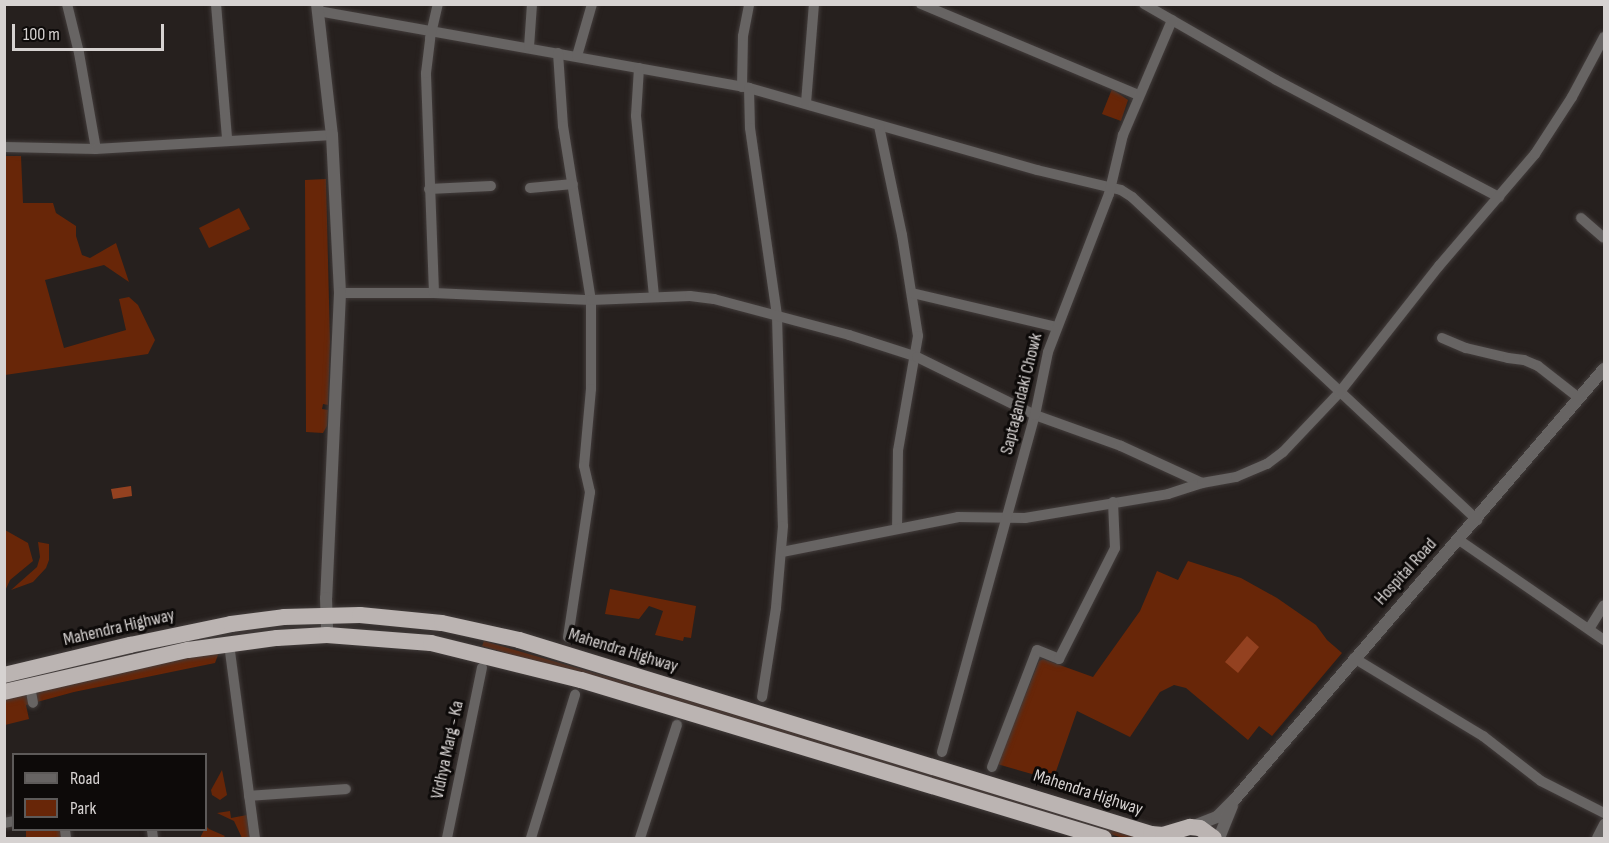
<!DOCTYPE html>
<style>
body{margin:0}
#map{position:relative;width:1609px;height:843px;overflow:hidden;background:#26201e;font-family:"Sofia Sans Condensed",sans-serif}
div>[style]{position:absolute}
.green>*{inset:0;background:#682608}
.water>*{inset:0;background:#934120}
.roads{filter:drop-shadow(0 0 2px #423c3b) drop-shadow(0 0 2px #423c3b)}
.minor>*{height:10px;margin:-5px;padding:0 5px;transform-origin:5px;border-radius:5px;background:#676463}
.tertiary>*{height:12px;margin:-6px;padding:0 6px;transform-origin:6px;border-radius:6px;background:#676463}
.trunk>*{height:16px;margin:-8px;padding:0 8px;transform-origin:8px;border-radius:8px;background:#bbb4b2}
span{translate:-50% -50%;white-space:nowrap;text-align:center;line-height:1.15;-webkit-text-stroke:6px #0d0a09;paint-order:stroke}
.street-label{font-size:18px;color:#d6d2d1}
.frame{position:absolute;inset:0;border:6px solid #d6d2d1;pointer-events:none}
.legend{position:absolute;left:12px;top:753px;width:195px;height:78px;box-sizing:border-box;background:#0d0a09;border:2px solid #5d5a59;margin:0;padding:8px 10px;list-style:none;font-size:18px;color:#d6d2d1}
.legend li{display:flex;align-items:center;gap:12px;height:30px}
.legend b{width:30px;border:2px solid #5d5a59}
.scale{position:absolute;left:12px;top:24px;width:152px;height:27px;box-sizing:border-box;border:3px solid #d6d2d1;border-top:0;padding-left:8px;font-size:18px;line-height:21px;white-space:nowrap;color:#d6d2d1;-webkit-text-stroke:4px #0d0a09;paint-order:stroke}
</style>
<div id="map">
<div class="green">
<div style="clip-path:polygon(1112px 89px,1128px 100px,1121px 121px,1102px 114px)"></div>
<div style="clip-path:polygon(5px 156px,21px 156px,23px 203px,53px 203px,56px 213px,76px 226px,76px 236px,82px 255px,90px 258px,116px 243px,129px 282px,104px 265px,45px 280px,64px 348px,126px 330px,119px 299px,129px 297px,138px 305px,155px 340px,148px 354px,5px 375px)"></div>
<div style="clip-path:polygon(326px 179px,330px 342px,328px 405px,323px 404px,322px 409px,328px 410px,327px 426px,323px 433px,306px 432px,305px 180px)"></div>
<div style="clip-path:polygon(239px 208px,250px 229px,209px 248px,199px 228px)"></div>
<div style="clip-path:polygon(5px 530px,28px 543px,33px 561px,10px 580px,5px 591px)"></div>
<div style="clip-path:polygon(38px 542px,49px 544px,49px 560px,46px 568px,33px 582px,11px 590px,37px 567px,40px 557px)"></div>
<div style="clip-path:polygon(1188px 561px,1241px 578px,1277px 598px,1316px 625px,1327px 640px,1342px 653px,1272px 736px,1259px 726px,1248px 740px,1186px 688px,1174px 685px,1160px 692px,1130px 737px,1077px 711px,1053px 780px,997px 764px,1039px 661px,1043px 659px,1093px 677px,1140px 611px,1157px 571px,1178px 580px)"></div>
<div style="clip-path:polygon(610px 589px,696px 606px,691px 638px,684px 637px,683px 641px,655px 635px,663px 611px,649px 606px,639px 619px,605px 614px)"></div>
<div style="clip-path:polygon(484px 641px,757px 720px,1141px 838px,1123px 838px,883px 763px,482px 646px)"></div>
<div style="clip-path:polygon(221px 647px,215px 663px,74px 692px,26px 705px,29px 719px,5px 725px,5px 696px)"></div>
<div style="clip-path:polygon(222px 770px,227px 795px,220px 800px,212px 795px,211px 790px)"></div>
<div style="clip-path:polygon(230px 811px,231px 818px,247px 815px,250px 838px,242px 838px,234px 821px,217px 813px)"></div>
<div style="clip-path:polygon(206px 826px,209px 829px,225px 836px,223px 838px,200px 838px)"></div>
<div style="clip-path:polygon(26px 830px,62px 830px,63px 838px,26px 838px)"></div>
</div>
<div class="water">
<div style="clip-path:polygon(131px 486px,132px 496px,113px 499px,111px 489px)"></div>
<div style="clip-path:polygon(1247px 636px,1259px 647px,1238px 673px,1225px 662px)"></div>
</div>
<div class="roads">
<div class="minor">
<div style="left:67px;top:4px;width:50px;rotate:76.2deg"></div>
<div style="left:79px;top:53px;width:97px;rotate:80deg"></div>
<div style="left:216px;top:4px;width:135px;rotate:85.3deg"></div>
<div style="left:921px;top:4px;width:236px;rotate:22.7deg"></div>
<div style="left:1144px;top:4px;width:152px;rotate:29.9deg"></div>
<div style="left:1276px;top:80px;width:252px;rotate:27.7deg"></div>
<div style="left:318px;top:11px;width:438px;rotate:10.1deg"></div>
<div style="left:749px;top:88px;width:299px;rotate:15.9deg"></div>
<div style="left:1037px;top:170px;width:86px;rotate:13.4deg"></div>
<div style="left:1121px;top:190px;width:13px;rotate:32deg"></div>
<div style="left:1132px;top:197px;width:473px;rotate:43.1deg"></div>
<div style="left:529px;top:47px;width:43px;rotate:-86deg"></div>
<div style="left:558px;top:53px;width:73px;rotate:86.1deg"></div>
<div style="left:563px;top:126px;width:176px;rotate:80.9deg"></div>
<div style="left:591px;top:300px;width:89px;rotate:90deg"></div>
<div style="left:591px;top:389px;width:77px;rotate:95.2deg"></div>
<div style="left:584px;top:466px;width:27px;rotate:77deg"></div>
<div style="left:590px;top:492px;width:147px;rotate:98.6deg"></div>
<div style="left:577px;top:56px;width:54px;rotate:-73.9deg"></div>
<div style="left:639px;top:68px;width:48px;rotate:93.6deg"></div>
<div style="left:636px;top:116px;width:182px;rotate:84.3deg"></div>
<div style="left:742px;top:87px;width:51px;rotate:-88.9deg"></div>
<div style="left:743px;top:36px;width:33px;rotate:-79deg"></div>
<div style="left:749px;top:88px;width:40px;rotate:88.6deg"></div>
<div style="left:750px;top:128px;width:190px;rotate:81.8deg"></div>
<div style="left:777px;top:316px;width:210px;rotate:88.4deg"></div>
<div style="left:783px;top:526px;width:82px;rotate:94.9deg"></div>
<div style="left:776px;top:608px;width:90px;rotate:98.9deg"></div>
<div style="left:806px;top:103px;width:99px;rotate:-85.4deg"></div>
<div style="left:879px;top:126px;width:111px;rotate:78.1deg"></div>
<div style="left:902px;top:235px;width:102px;rotate:81deg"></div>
<div style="left:918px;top:336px;width:117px;rotate:99.9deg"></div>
<div style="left:898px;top:451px;width:78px;rotate:90.7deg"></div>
<div style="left:4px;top:147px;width:92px;rotate:1.2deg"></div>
<div style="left:96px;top:149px;width:236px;rotate:-3.4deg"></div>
<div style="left:530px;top:188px;width:43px;rotate:-5.3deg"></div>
<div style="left:429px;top:189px;width:62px;rotate:-2.8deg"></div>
<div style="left:1581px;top:218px;width:30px;rotate:41deg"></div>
<div style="left:340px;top:293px;width:94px"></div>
<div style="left:434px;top:293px;width:157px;rotate:2.6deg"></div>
<div style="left:591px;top:300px;width:99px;rotate:-2.3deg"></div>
<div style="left:690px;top:296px;width:24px;rotate:7deg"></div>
<div style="left:714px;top:299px;width:140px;rotate:14.9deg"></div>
<div style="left:849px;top:335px;width:71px;rotate:17.9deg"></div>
<div style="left:917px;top:357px;width:131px;rotate:26.2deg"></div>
<div style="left:1035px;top:415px;width:91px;rotate:19.8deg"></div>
<div style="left:1121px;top:446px;width:89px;rotate:24.6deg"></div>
<div style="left:434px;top:293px;width:220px;rotate:-92.1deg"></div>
<div style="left:426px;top:73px;width:35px;rotate:-83deg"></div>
<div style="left:430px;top:38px;width:35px;rotate:-77deg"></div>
<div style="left:912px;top:293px;width:149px;rotate:13.2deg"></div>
<div style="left:1442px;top:338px;width:26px;rotate:23deg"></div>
<div style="left:1466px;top:348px;width:43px;rotate:13.4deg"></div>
<div style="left:1508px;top:358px;width:16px;rotate:7deg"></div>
<div style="left:1524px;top:360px;width:15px;rotate:23deg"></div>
<div style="left:1538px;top:366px;width:52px;rotate:38deg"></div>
<div style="left:1459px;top:540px;width:176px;rotate:34.6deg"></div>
<div style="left:782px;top:552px;width:179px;rotate:-11.2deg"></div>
<div style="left:958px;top:517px;width:67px;rotate:0.9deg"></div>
<div style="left:1025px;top:518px;width:145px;rotate:-9.5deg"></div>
<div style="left:1168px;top:494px;width:36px;rotate:-18deg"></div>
<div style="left:1202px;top:483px;width:35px;rotate:-10deg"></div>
<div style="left:1236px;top:477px;width:34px;rotate:-23deg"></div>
<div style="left:1267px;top:464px;width:20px;rotate:-37deg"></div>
<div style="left:1283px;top:452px;width:81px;rotate:-46.5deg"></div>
<div style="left:1339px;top:393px;width:162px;rotate:-51.8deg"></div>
<div style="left:1439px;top:266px;width:148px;rotate:-49.4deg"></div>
<div style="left:1535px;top:154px;width:68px;rotate:-57deg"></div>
<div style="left:1572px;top:97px;width:68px;rotate:-61.9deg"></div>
<div style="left:1589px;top:629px;width:28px;rotate:-58deg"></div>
<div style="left:229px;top:644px;width:196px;rotate:82.4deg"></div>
<div style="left:1354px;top:658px;width:151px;rotate:31.2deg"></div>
<div style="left:1483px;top:736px;width:73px;rotate:37.8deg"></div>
<div style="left:1541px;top:781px;width:71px;rotate:26.9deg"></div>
<div style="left:30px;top:686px;width:17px;rotate:80deg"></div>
<div style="left:942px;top:752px;width:350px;rotate:-74.6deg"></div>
<div style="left:1035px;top:415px;width:64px;rotate:-78.3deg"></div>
<div style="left:1048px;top:352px;width:169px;rotate:-68.9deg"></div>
<div style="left:1109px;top:194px;width:61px;rotate:-76.7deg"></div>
<div style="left:1123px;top:135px;width:125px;rotate:-66.9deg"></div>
<div style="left:992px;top:767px;width:125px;rotate:-69deg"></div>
<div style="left:1037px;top:650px;width:24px;rotate:22deg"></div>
<div style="left:1059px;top:659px;width:124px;rotate:-63.2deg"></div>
<div style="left:1115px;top:548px;width:46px;rotate:-92.5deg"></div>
<div style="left:249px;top:796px;width:97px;rotate:-4.1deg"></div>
<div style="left:4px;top:823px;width:10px;rotate:-11deg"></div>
<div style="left:65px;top:830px;width:8px;rotate:83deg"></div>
<div style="left:152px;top:830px;width:8px;rotate:83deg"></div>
<div style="left:447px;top:838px;width:174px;rotate:-78.4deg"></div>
<div style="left:531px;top:838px;width:150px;rotate:-72.9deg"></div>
<div style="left:640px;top:838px;width:119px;rotate:-71.9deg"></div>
<div style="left:1597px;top:838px;width:16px;rotate:-63deg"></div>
</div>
<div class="tertiary">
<div style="left:317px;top:4px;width:132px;rotate:83.5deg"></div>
<div style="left:332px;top:135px;width:158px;rotate:87.1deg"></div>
<div style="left:340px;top:293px;width:305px;rotate:92.6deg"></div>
<div style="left:326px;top:598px;width:37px;rotate:88deg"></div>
<div style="left:1191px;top:827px;width:28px;rotate:-21deg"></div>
<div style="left:1217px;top:817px;width:25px;rotate:-45deg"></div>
<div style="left:1235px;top:799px;width:567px;rotate:-49.37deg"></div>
<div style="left:1219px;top:838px;width:35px;rotate:-68deg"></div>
</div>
<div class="trunk">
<div style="left:4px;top:675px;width:130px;rotate:-13.4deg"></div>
<div style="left:130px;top:645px;width:103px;rotate:-11.7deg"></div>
<div style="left:231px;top:624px;width:53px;rotate:-7.5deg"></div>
<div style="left:284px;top:617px;width:76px;rotate:-1.5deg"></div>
<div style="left:360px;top:615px;width:82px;rotate:5.6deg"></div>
<div style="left:442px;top:623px;width:79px;rotate:12.4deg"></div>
<div style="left:519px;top:640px;width:661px;rotate:17.06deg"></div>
<div style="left:1151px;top:834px;width:12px;rotate:5deg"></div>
<div style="left:1163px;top:835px;width:28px;rotate:-17deg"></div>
<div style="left:1190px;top:827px;width:10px;rotate:6deg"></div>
<div style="left:1200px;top:828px;width:17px;rotate:36deg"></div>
<div style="left:4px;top:692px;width:189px;rotate:-12.9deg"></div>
<div style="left:188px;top:650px;width:90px;rotate:-7.7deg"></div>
<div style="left:277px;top:638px;width:50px;rotate:-3.4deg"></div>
<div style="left:327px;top:635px;width:104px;rotate:4.4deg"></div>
<div style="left:431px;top:643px;width:154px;rotate:13.9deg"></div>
<div style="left:581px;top:680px;width:546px;rotate:16.81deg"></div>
</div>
</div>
<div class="street-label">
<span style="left:1022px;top:394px;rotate:-76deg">Saptagandaki Chowk</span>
<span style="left:1406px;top:572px;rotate:-48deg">Hospital Road</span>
<span style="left:119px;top:628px;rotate:-13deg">Mahendra Highway</span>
<span style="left:623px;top:651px;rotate:17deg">Mahendra Highway</span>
<span style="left:448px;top:750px;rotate:-78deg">Vidhya Marg - Ka</span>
<span style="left:1088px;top:793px;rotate:18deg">Mahendra Highway</span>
</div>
<div class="frame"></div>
<ul class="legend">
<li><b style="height:8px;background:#676463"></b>Road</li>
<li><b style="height:16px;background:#682608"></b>Park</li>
</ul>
<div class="scale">100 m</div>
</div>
